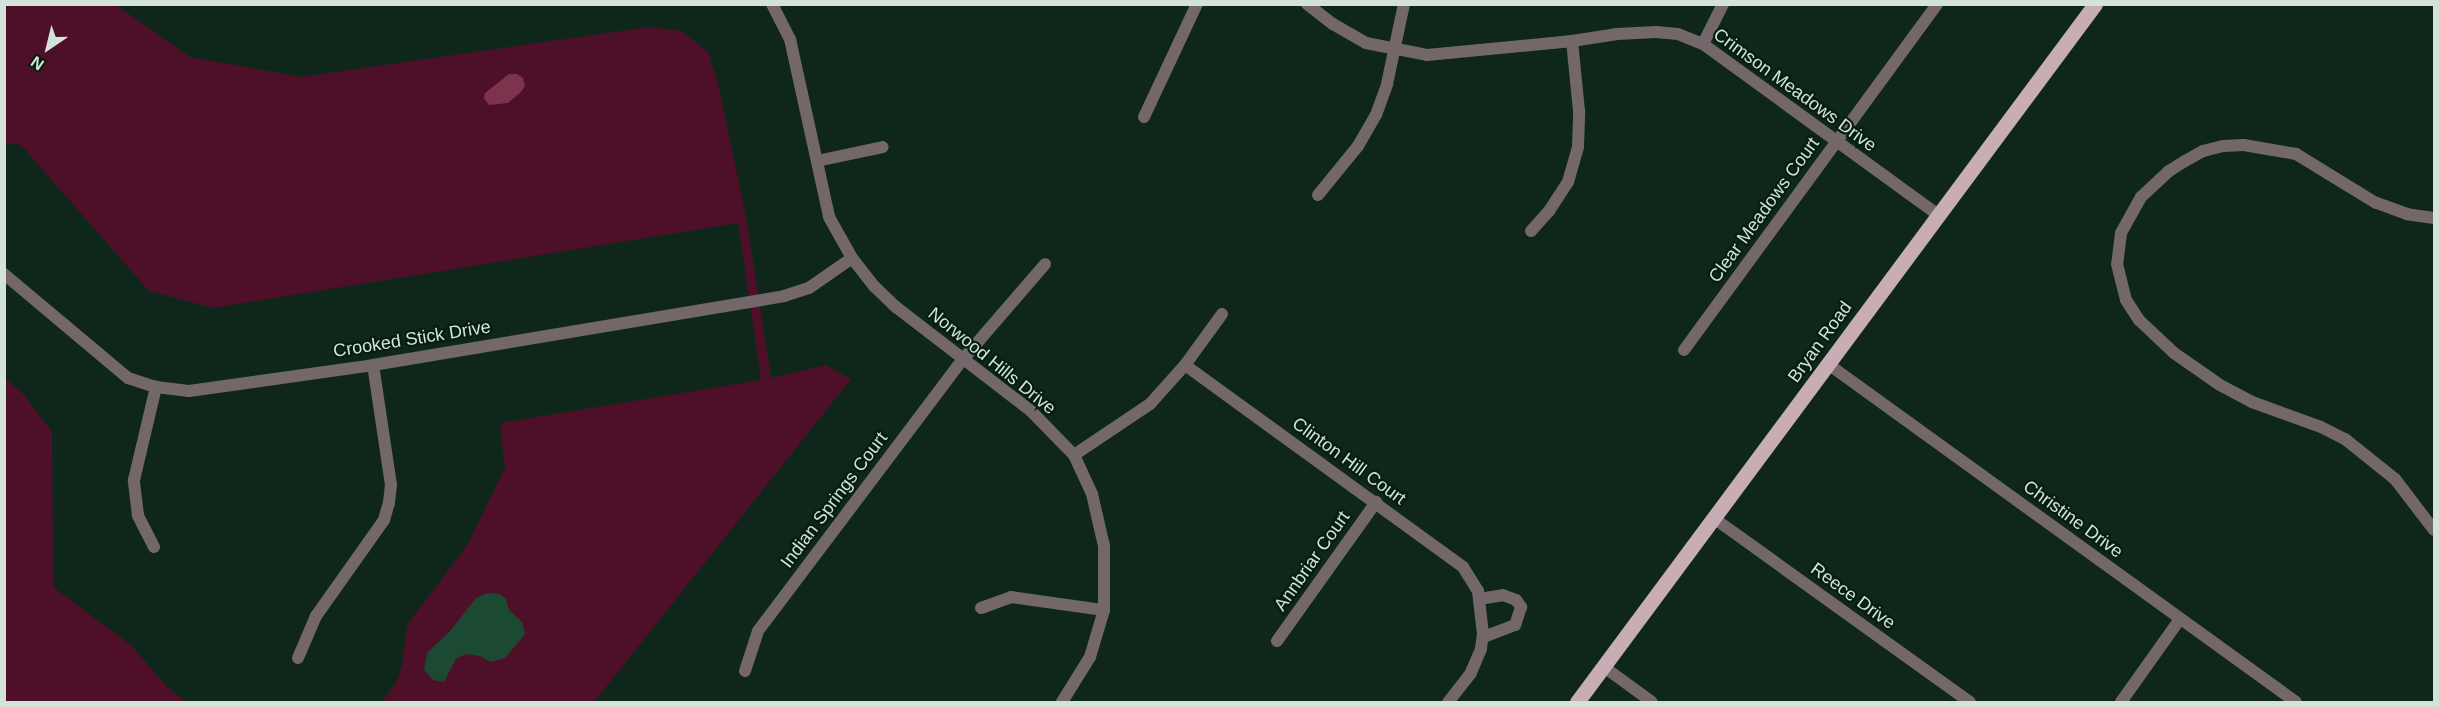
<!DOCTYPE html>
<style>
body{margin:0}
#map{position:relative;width:2439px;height:707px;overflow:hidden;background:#0f271b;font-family:Arial,sans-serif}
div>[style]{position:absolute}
.green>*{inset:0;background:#4e1029}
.forest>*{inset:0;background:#7d324d}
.water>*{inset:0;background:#1b4932}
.street>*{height:12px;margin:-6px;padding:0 6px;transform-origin:6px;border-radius:6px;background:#74676a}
.primary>*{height:15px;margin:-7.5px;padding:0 7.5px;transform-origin:7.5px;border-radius:7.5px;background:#c9adb4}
span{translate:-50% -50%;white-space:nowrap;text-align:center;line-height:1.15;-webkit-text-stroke:4.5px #051e11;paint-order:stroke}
.street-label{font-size:18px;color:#d4e3da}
.frame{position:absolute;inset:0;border:6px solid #d4e3da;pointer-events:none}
.north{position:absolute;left:18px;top:18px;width:60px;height:60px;-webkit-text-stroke:4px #051e11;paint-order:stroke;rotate:215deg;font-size:16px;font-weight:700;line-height:24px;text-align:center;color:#d4e3da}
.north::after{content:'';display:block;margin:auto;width:21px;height:27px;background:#d4e3da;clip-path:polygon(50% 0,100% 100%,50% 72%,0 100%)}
</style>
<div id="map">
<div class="green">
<div style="clip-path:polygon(4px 5px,116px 5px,190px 57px,301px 77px,649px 27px,682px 31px,708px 52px,719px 87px,747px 223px,771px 378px,826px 365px,851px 379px,594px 702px,382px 702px,397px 680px,402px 666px,407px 625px,468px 544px,505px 468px,500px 423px,761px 380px,738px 223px,213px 308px,149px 291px,21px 145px,5px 143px)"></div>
<div style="clip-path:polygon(5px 378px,24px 395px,52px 432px,53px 587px,132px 646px,167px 687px,187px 702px,5px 702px)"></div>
</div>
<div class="forest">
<div style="clip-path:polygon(509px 74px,517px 74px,523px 78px,525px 86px,521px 92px,508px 103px,489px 105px,484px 98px,485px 93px)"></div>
</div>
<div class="water">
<div style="clip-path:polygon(487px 593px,500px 594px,506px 599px,509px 610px,522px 622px,525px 634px,505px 658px,491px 662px,480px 656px,466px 654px,456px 659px,444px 682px,433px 680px,424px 670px,427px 653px,451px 630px,476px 598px)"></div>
</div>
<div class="street">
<div style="left:772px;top:4px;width:39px;rotate:63deg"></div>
<div style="left:790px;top:39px;width:182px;rotate:77.6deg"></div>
<div style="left:829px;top:217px;width:47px;rotate:60.7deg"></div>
<div style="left:852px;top:258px;width:37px;rotate:52deg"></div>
<div style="left:875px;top:287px;width:29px;rotate:44deg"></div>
<div style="left:896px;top:307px;width:170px;rotate:37.6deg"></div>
<div style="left:1031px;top:411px;width:62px;rotate:45.7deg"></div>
<div style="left:1074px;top:455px;width:43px;rotate:65.2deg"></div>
<div style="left:1092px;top:494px;width:53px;rotate:77deg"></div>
<div style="left:1104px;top:546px;width:64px;rotate:90deg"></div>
<div style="left:1104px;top:610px;width:49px;rotate:106.6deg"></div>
<div style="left:1090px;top:657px;width:53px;rotate:121.9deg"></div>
<div style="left:1307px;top:4px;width:33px;rotate:38deg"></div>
<div style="left:1333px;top:24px;width:38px;rotate:30deg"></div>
<div style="left:1366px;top:43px;width:62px;rotate:11.1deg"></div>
<div style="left:1427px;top:55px;width:146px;rotate:-5.5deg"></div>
<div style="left:1572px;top:41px;width:46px;rotate:-8.8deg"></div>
<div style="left:1617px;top:34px;width:39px;rotate:-3deg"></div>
<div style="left:1656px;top:32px;width:22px;rotate:5deg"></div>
<div style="left:1678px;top:34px;width:27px;rotate:22deg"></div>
<div style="left:1703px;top:44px;width:291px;rotate:36deg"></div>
<div style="left:1703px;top:44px;width:45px;rotate:-63.4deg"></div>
<div style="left:1144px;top:117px;width:125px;rotate:-64.9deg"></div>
<div style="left:817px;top:161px;width:67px;rotate:-12deg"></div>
<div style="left:1318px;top:195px;width:63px;rotate:-50.8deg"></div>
<div style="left:1358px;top:146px;width:36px;rotate:-60deg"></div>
<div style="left:1376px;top:115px;width:33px;rotate:-70deg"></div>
<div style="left:1387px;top:84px;width:82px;rotate:-78deg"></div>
<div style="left:2434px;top:218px;width:27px;rotate:-172deg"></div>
<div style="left:2407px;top:214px;width:33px;rotate:-160deg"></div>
<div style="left:2376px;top:203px;width:94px;rotate:-148.5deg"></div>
<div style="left:2296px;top:154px;width:53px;rotate:-170.2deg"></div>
<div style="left:2244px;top:145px;width:21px;rotate:177deg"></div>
<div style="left:2223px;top:146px;width:21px;rotate:166deg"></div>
<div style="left:2203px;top:151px;width:21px;rotate:151deg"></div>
<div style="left:2185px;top:161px;width:19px;rotate:148deg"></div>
<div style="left:2169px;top:171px;width:38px;rotate:137deg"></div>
<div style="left:2141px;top:197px;width:41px;rotate:119.1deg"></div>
<div style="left:2121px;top:233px;width:31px;rotate:97deg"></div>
<div style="left:2117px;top:264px;width:37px;rotate:76deg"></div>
<div style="left:2126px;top:300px;width:24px;rotate:57deg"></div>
<div style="left:2139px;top:320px;width:48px;rotate:43.3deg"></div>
<div style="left:2174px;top:353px;width:56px;rotate:34.8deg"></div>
<div style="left:2220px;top:385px;width:36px;rotate:28deg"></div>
<div style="left:2252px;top:402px;width:73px;rotate:19.9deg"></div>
<div style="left:2321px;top:427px;width:27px;rotate:27deg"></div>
<div style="left:2345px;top:439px;width:64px;rotate:38.7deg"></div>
<div style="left:2395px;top:479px;width:64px;rotate:52.6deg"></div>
<div style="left:1531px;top:231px;width:27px;rotate:-48deg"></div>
<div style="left:1549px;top:211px;width:35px;rotate:-57deg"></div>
<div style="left:1568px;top:182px;width:36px;rotate:-74deg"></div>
<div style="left:1578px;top:147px;width:36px;rotate:-88deg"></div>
<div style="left:1579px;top:111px;width:70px;rotate:-95.7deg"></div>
<div style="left:4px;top:274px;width:162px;rotate:40deg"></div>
<div style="left:128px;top:378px;width:29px;rotate:18deg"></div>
<div style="left:156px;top:387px;width:33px;rotate:7deg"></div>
<div style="left:189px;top:391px;width:186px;rotate:-8deg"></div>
<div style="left:373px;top:365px;width:417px;rotate:-9.5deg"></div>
<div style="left:784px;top:296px;width:26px;rotate:-18deg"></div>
<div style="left:809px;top:288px;width:52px;rotate:-34.9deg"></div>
<div style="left:1684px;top:350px;width:429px;rotate:-53.8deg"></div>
<div style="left:1828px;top:364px;width:577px;rotate:35.84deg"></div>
<div style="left:1185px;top:365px;width:344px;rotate:36deg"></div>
<div style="left:1463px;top:567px;width:28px;rotate:58deg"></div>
<div style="left:1478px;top:591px;width:43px;rotate:83.4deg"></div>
<div style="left:1483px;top:634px;width:15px;rotate:98deg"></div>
<div style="left:1481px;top:649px;width:26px;rotate:113deg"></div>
<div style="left:1471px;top:673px;width:37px;rotate:128deg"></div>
<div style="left:1074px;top:455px;width:92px;rotate:-33.9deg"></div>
<div style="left:1150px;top:404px;width:52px;rotate:-48.1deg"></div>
<div style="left:1185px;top:365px;width:63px;rotate:-54deg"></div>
<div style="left:1715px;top:519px;width:314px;rotate:35.7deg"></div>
<div style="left:154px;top:547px;width:36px;rotate:-117deg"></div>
<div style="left:138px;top:515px;width:35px;rotate:-97deg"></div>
<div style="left:134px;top:480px;width:96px;rotate:-76.7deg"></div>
<div style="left:1479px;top:599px;width:24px;rotate:-9deg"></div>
<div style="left:1503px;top:595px;width:14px;rotate:21deg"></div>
<div style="left:1516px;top:600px;width:9px;rotate:54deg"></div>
<div style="left:1521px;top:607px;width:19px;rotate:108deg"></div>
<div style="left:1515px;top:625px;width:34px;rotate:159deg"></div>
<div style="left:981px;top:608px;width:32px;rotate:-20deg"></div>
<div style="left:1011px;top:597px;width:94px;rotate:8deg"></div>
<div style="left:1277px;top:641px;width:171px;rotate:-54.5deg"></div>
<div style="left:298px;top:658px;width:46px;rotate:-66.8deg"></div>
<div style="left:316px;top:616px;width:118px;rotate:-54.7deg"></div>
<div style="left:384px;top:520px;width:18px;rotate:-74deg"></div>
<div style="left:389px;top:503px;width:18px;rotate:-84deg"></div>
<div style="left:391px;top:485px;width:121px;rotate:-98.5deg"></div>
<div style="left:1604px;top:667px;width:59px;rotate:36.1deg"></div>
<div style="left:745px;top:671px;width:42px;rotate:-72deg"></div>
<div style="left:758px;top:631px;width:342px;rotate:-53deg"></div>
<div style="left:964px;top:358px;width:124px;rotate:-49.2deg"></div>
<div style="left:2121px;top:702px;width:102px;rotate:-54.6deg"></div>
</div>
<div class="primary">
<div style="left:1577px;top:702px;width:869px;rotate:-53.42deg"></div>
</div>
<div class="street-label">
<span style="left:1795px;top:90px;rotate:36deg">Crimson Meadows Drive</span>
<span style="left:1764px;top:210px;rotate:-54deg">Clear Meadows Court</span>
<span style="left:412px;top:339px;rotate:-9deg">Crooked Stick Drive</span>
<span style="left:1820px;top:342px;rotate:-54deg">Bryan Road</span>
<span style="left:992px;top:361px;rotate:39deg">Norwood Hills Drive</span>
<span style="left:1349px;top:461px;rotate:36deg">Clinton Hill Court</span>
<span style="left:834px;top:500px;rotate:-53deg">Indian Springs Court</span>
<span style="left:2073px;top:519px;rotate:36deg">Christine Drive</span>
<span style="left:1312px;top:561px;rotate:-55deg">Annbriar Court</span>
<span style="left:1853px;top:596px;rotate:36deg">Reece Drive</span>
</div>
<div class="frame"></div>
<div class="north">N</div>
</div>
